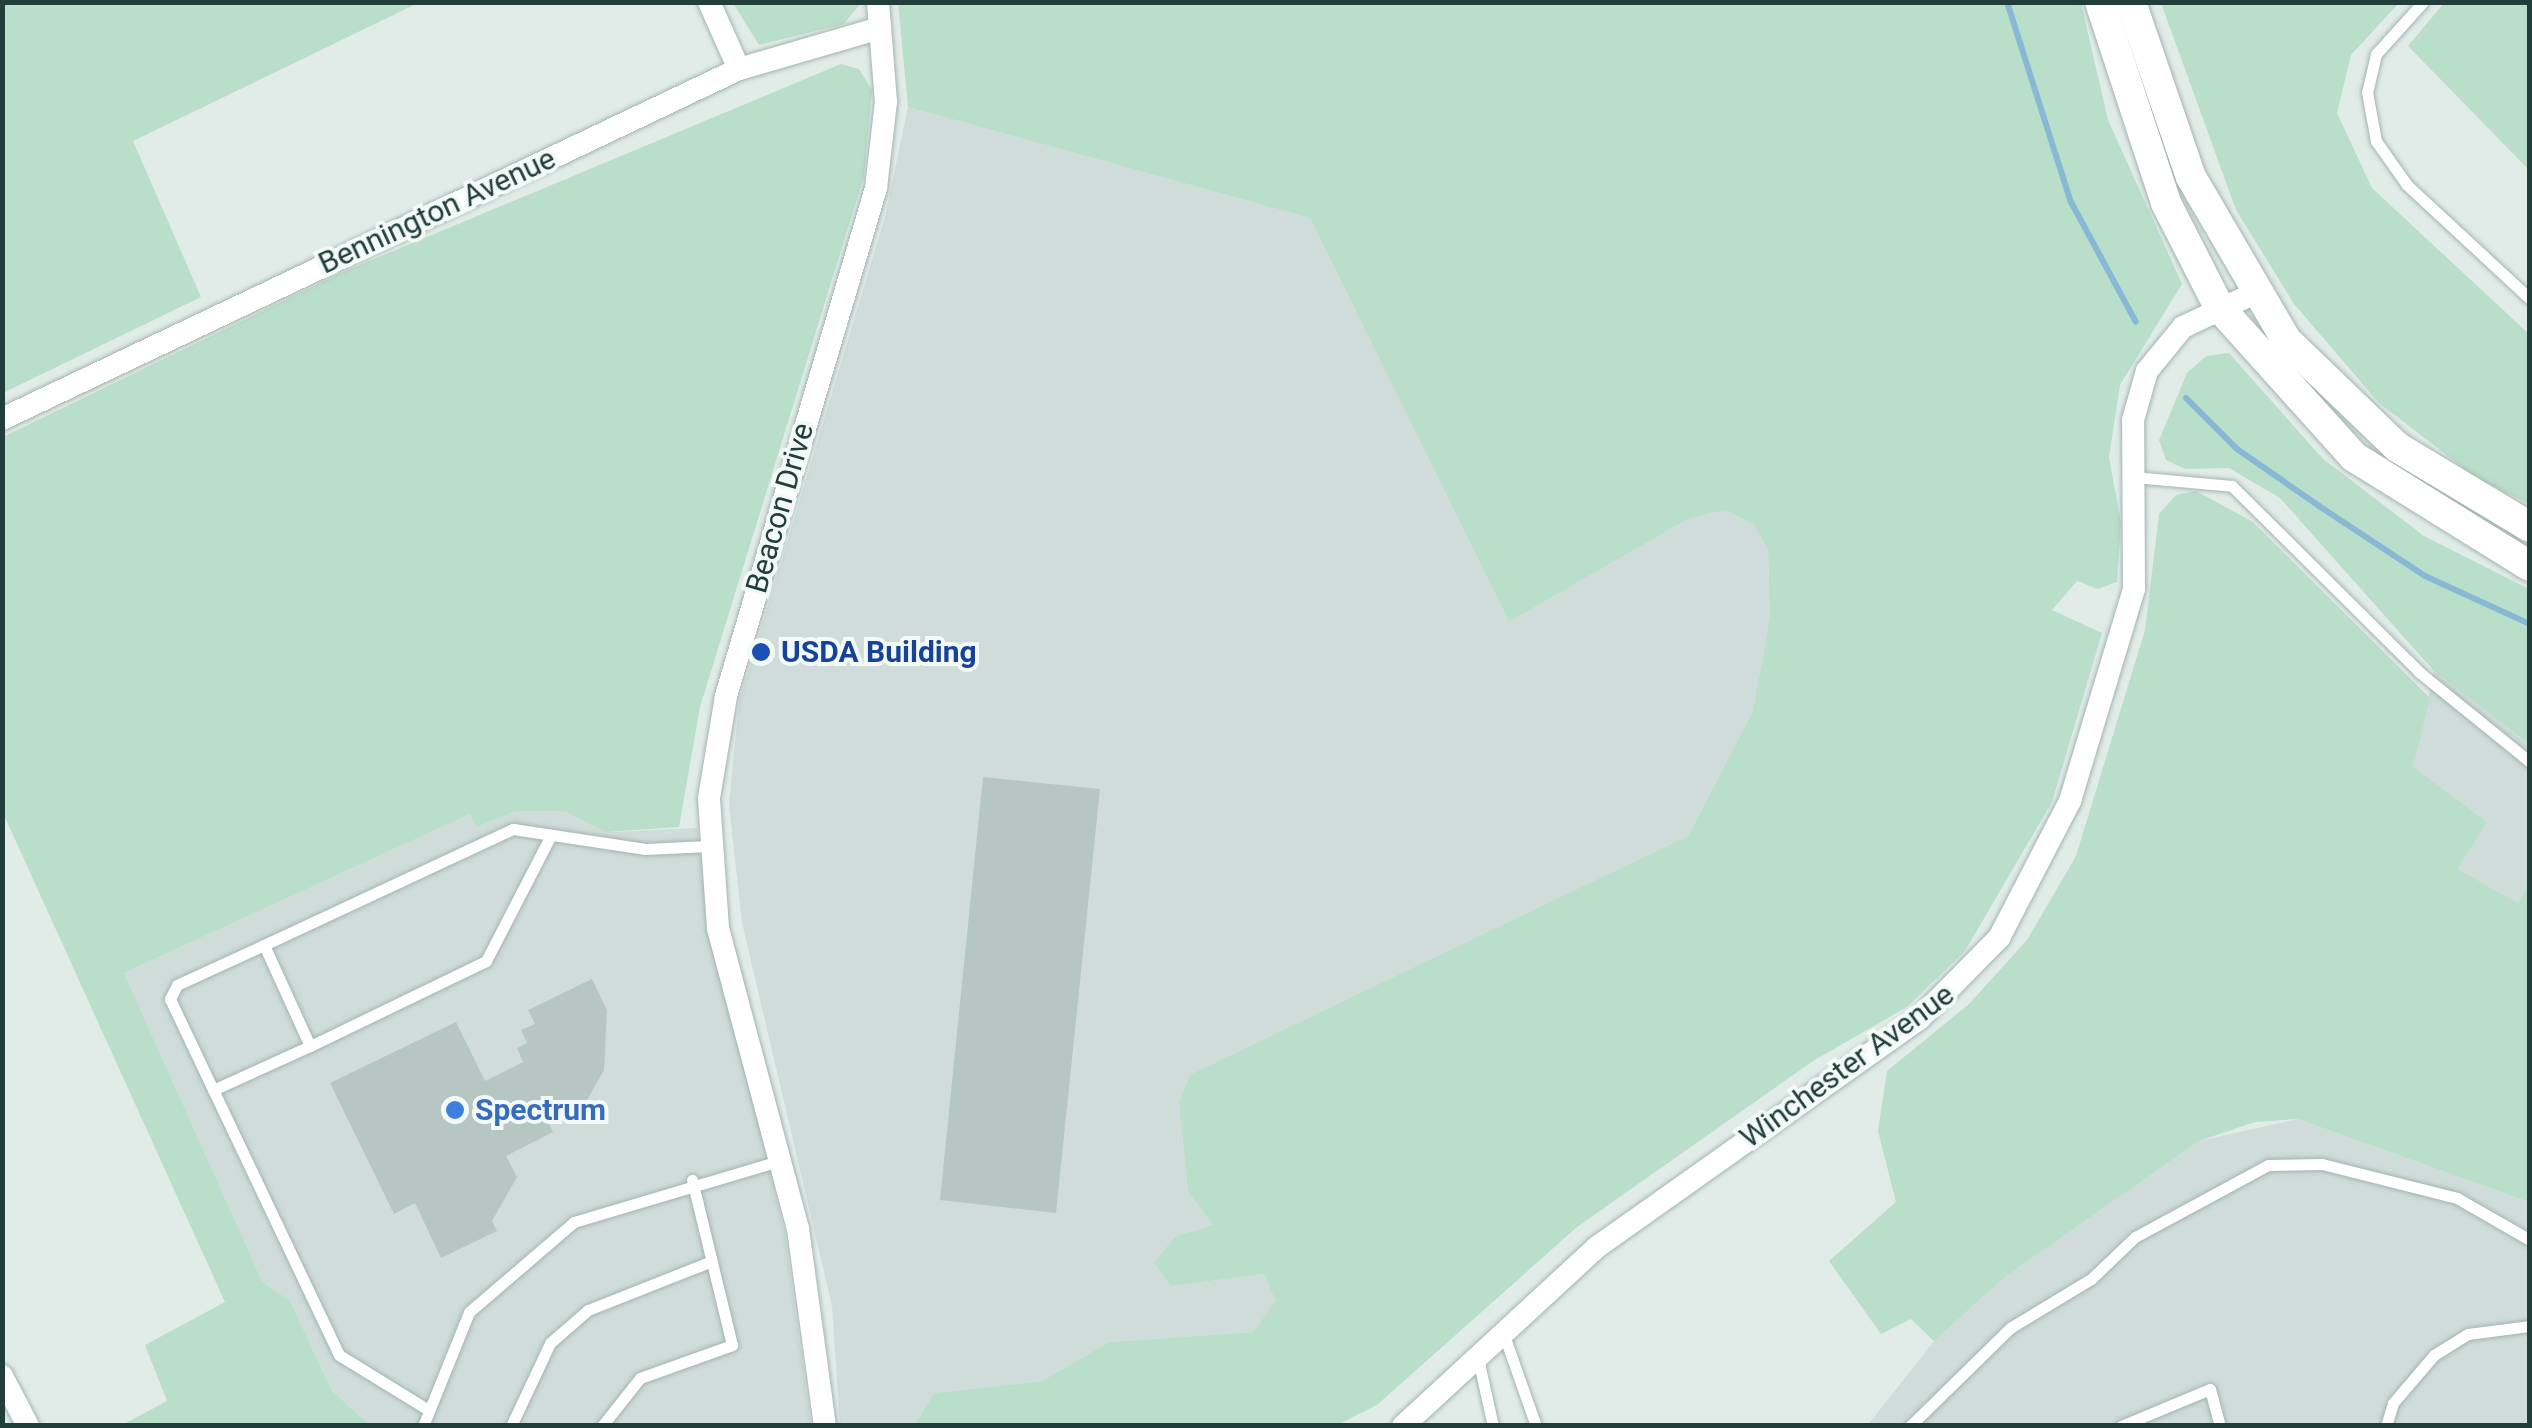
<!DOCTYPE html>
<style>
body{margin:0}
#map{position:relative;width:2532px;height:1428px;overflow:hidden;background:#e1ece9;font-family:Roboto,sans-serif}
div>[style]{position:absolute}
.built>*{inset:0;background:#cfdcd9}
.green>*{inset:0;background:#b9deca}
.stream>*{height:6px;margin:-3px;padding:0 3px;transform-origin:3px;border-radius:3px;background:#87b9d4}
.building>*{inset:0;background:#b6c7c3}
.roads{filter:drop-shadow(0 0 2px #a4b4b1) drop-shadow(0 0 2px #a4b4b1)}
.lane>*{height:11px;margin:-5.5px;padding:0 5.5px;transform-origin:5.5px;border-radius:5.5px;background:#fff}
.street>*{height:22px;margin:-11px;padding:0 11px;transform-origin:11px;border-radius:11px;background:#fff}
.secondary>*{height:30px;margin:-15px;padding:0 15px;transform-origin:15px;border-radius:15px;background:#fff}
.dots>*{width:28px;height:28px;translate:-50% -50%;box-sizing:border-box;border:5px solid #f2f9f6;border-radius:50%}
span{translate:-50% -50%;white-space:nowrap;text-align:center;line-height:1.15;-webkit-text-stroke:8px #f2f9f6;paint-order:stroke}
.street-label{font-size:30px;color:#213e3b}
.transit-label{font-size:30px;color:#164399;font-weight:700}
.left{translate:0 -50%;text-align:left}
.shop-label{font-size:30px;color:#366cbe;font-weight:700}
.frame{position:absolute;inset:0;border:5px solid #213e3b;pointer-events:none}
</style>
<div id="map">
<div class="built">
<div style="clip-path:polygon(908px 107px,1310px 218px,1509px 622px,1688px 519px,1726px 510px,1754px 525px,1768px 550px,1770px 616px,1753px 711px,1688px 836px,1330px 1010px,1179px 1103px,1188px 1192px,1213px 1225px,1171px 1286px,1264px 1274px,1277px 1301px,1253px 1332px,1109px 1342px,1042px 1381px,934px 1393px,915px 1425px,840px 1426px,832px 1306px,742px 923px,729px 804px,739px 702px,885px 217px)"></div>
<div style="clip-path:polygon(2434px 671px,2529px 744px,2529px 884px,2518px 903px,2456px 869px,2413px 767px)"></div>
<div style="clip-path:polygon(516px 811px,564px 811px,607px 832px,697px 828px,707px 909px,785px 1235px,811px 1425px,370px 1425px,332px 1391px,290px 1301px,262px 1281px,124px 973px,470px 814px,476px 827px)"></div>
<div style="clip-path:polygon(2298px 1119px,2529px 1202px,2529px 1425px,1867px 1426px,1934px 1341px,2005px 1277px,2199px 1141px)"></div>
</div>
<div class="green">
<div style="clip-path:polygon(3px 2px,418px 2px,418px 3px,133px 141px,201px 297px,3px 393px)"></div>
<div style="clip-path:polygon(733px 3px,859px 2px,860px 4px,844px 24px,759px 45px)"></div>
<div style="clip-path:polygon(898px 3px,2081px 3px,2108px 120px,2182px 284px,2120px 385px,2109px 457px,2121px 522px,2117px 582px,2098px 589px,2077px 581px,2052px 610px,2102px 633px,2052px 802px,1965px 951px,1907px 1007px,1813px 1061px,1577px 1227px,1377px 1405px,1337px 1425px,915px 1425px,934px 1393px,1042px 1381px,1109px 1342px,1253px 1332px,1276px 1301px,1264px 1274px,1171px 1286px,1154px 1263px,1175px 1237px,1213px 1225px,1188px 1192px,1179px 1103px,1190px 1075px,1688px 836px,1753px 711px,1770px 616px,1768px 550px,1754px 525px,1726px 510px,1688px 519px,1509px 622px,1310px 218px,908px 107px)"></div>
<div style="clip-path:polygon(2161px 3px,2399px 3px,2351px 55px,2337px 113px,2372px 188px,2529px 334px,2529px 504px,2478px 479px,2379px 403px,2294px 304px,2236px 210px)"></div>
<div style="clip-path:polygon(2444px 3px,2529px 3px,2529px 170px,2408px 46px)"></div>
<div style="clip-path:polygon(841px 64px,859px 69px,872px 90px,864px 176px,700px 707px,679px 827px,606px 832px,564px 811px,516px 811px,476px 827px,470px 814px,124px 973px,262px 1281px,290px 1301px,332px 1391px,370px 1425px,122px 1425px,167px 1401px,145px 1345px,225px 1302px,3px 813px,3px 437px,341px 273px)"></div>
<div style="clip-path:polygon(2229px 353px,2322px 458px,2424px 536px,2529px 589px,2529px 744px,2434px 671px,2280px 498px,2229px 468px,2185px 469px,2166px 460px,2159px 440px,2187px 373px,2206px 356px)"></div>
<div style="clip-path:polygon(2196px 491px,2253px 522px,2430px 698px,2413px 767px,2487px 822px,2457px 869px,2518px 903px,2529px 884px,2529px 1202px,2298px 1119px,2255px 1122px,2199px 1141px,2005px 1277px,1934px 1341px,1911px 1319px,1881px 1334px,1829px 1261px,1896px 1202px,1878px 1131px,1887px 1071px,1969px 1004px,2027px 940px,2076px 856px,2145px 630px,2159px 514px,2176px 495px)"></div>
</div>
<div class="stream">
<div style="left:2007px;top:2px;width:210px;rotate:72.3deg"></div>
<div style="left:2071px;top:202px;width:136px;rotate:61.6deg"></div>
<div style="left:2186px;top:398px;width:72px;rotate:45deg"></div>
<div style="left:2237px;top:449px;width:100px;rotate:34.8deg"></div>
<div style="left:2319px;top:506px;width:127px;rotate:33.4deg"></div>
<div style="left:2425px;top:576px;width:115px;rotate:24.6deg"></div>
</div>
<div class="building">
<div style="clip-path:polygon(983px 777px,1100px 789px,1056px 1213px,940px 1200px)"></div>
<div style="clip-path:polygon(592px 979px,607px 1010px,604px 1070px,587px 1100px,547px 1120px,553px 1132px,506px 1156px,517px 1177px,492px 1221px,497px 1231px,441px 1258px,415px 1203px,394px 1214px,330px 1083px,456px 1022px,485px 1081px,523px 1062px,517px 1048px,527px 1043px,521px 1030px,535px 1024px,528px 1010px)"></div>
</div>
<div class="roads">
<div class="lane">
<div style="left:2423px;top:2px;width:70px;rotate:132.1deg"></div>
<div style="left:2376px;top:54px;width:39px;rotate:103deg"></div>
<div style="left:2367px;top:92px;width:50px;rotate:79.6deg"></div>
<div style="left:2376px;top:141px;width:54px;rotate:54.8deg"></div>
<div style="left:2407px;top:185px;width:168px;rotate:42.8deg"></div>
<div style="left:2134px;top:477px;width:98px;rotate:5.2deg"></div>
<div style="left:2232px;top:486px;width:264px;rotate:44.8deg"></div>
<div style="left:2419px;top:672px;width:143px;rotate:39deg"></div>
<div style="left:551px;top:835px;width:142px;rotate:117.3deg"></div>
<div style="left:486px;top:961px;width:195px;rotate:154.2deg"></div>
<div style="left:310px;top:1046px;width:111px;rotate:-114.5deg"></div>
<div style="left:264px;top:945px;width:275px;rotate:-25deg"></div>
<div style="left:513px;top:829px;width:134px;rotate:8.6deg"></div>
<div style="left:645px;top:849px;width:64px;rotate:-2.7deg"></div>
<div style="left:264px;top:945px;width:96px;rotate:155.3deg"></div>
<div style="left:177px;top:985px;width:16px;rotate:117deg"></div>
<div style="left:170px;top:999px;width:394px;rotate:64.6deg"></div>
<div style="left:339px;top:1355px;width:101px;rotate:31.6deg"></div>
<div style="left:213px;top:1090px;width:107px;rotate:-24.4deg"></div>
<div style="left:1505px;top:1338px;width:93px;rotate:70.6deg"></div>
<div style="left:1479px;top:1363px;width:65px;rotate:77.5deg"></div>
<div style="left:423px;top:1426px;width:123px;rotate:-68deg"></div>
<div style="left:469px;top:1312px;width:138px;rotate:-40.6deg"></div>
<div style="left:574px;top:1222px;width:217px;rotate:-16.6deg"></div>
<div style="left:511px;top:1426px;width:92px;rotate:-64.8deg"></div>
<div style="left:550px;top:1343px;width:50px;rotate:-41deg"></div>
<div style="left:588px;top:1310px;width:133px;rotate:-21.6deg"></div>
<div style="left:602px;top:1426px;width:61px;rotate:-51.6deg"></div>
<div style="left:640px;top:1378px;width:98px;rotate:-19.7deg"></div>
<div style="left:732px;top:1345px;width:170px;rotate:-103.6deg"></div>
<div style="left:1910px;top:1426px;width:140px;rotate:-44.4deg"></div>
<div style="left:2010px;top:1328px;width:95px;rotate:-31.2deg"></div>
<div style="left:2091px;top:1279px;width:61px;rotate:-43.7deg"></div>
<div style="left:2135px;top:1237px;width:151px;rotate:-28.4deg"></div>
<div style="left:2268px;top:1165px;width:54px;rotate:-1.1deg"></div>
<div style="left:2322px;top:1164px;width:139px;rotate:14.1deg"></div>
<div style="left:2457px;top:1198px;width:84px;rotate:29.9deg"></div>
<div style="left:2121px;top:1426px;width:96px;rotate:-22.6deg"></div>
<div style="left:2210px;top:1389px;width:38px;rotate:75deg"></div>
<div style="left:2386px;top:1426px;width:24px;rotate:-73deg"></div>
<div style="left:2393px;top:1403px;width:63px;rotate:-49.5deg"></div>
<div style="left:2434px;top:1355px;width:40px;rotate:-32deg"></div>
<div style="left:2468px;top:1334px;width:63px;rotate:-7.4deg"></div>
</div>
<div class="street">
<div style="left:709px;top:2px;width:73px;rotate:65.9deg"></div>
<div style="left:2px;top:419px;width:816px;rotate:-25.4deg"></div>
<div style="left:739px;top:69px;width:147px;rotate:-16.2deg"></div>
<div style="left:2px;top:1376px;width:56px;rotate:62.5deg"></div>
<div style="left:825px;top:1426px;width:199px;rotate:-97.8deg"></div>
<div style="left:798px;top:1229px;width:311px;rotate:-104.9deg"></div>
<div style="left:718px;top:928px;width:130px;rotate:-94deg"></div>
<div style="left:709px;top:798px;width:103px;rotate:-80.5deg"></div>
<div style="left:726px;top:696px;width:530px;rotate:-73.55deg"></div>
<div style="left:876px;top:188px;width:87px;rotate:-83.4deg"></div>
<div style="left:886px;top:102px;width:100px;rotate:-94.6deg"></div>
<div style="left:1403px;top:1426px;width:264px;rotate:-42.7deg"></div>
<div style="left:1597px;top:1247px;width:395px;rotate:-35.3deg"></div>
<div style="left:1919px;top:1019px;width:114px;rotate:-45.4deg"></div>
<div style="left:1999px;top:938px;width:154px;rotate:-62.6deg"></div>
<div style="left:2070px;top:801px;width:221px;rotate:-73.2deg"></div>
<div style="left:2134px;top:589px;width:169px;rotate:-90.3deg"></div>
<div style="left:2133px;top:420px;width:51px;rotate:-74.1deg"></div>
<div style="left:2147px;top:371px;width:57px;rotate:-50.7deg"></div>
<div style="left:2183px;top:327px;width:80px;rotate:-25.3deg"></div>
</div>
<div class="secondary">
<div style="left:2100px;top:2px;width:212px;rotate:71.8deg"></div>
<div style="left:2166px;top:203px;width:117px;rotate:63deg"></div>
<div style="left:2219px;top:307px;width:202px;rotate:48deg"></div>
<div style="left:2354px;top:457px;width:207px;rotate:31.8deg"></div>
<div style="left:2131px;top:2px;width:185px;rotate:71.1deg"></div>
<div style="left:2191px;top:177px;width:190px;rotate:59.7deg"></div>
<div style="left:2287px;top:341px;width:153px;rotate:43.9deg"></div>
<div style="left:2397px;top:447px;width:155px;rotate:31deg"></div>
</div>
</div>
<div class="dots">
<div style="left:761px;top:652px;background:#1a4fb4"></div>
<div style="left:455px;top:1110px;background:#3f7fe0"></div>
</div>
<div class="street-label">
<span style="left:437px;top:211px;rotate:-25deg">Bennington Avenue</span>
<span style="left:780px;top:508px;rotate:-74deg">Beacon Drive</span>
<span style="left:1847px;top:1066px;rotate:-36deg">Winchester Avenue</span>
</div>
<div class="transit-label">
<span class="left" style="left:781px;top:652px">USDA Building</span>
</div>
<div class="shop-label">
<span class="left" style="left:475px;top:1110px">Spectrum</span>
</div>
<div class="frame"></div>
</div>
